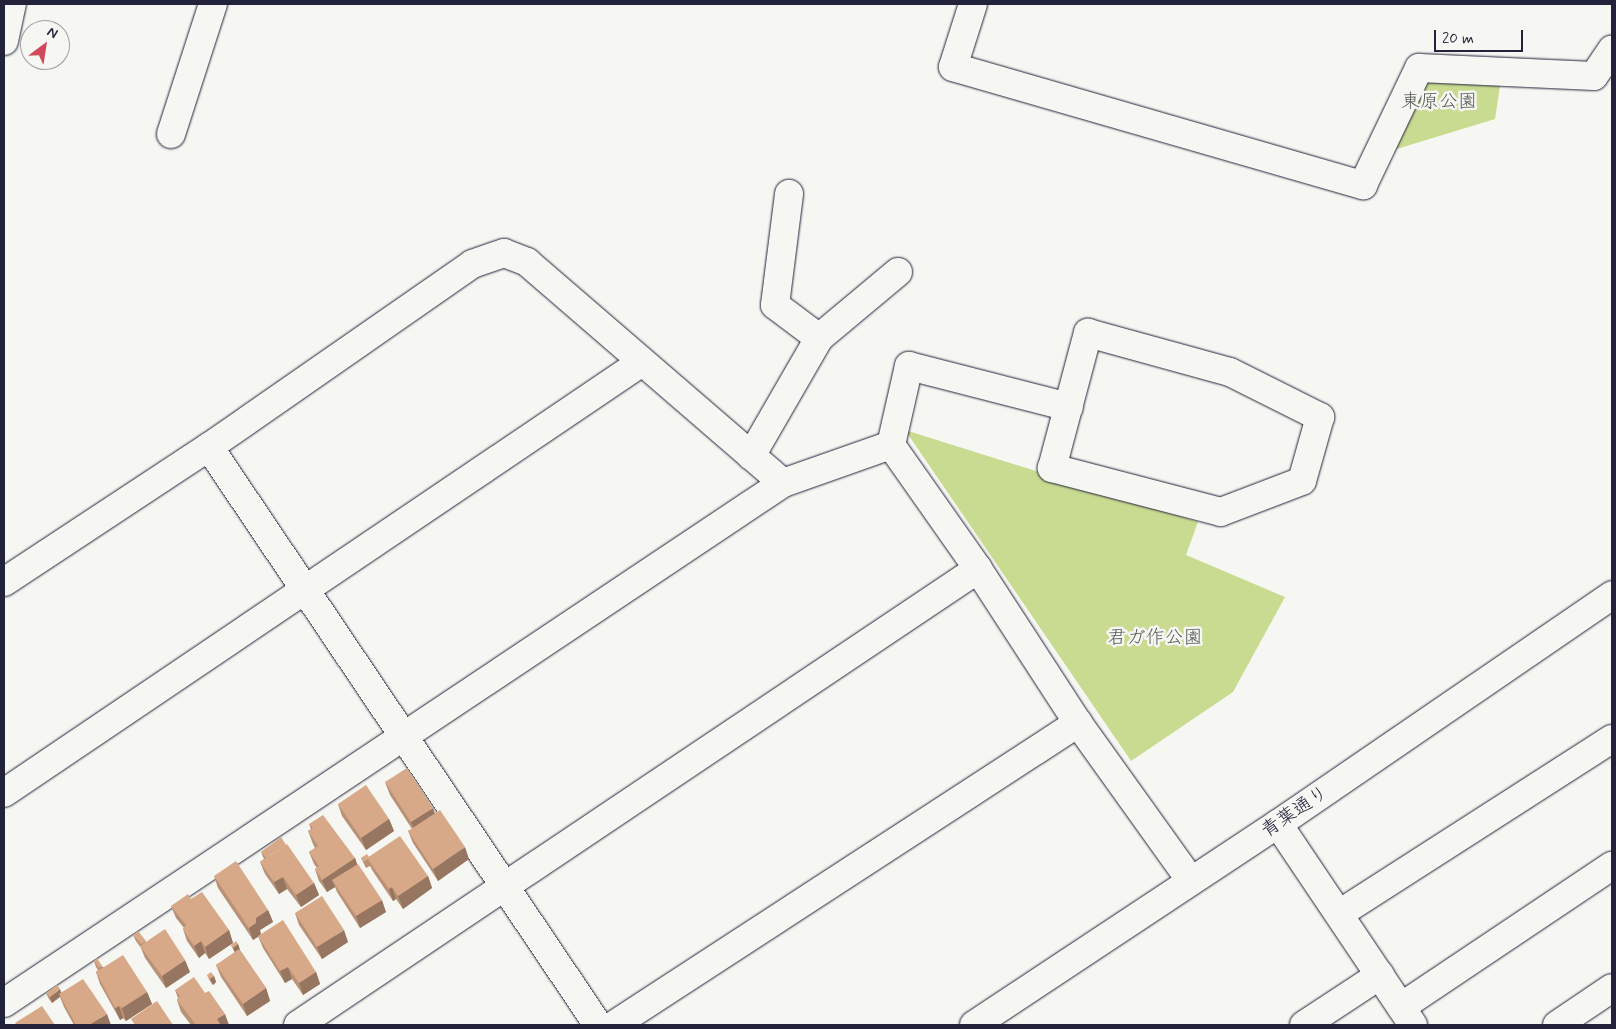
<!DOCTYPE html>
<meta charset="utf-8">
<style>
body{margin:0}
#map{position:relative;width:1616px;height:1029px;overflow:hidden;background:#f6f6f2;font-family:Mynerve,"Klee One",sans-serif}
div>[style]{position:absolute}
.green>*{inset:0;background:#c9db90}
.roads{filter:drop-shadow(0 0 1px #22223b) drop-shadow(0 0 1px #22223b)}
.minor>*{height:28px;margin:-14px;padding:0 14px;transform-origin:14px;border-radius:14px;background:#f6f6f2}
.wall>*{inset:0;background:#b99176}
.shaded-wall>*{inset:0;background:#967660}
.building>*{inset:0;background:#d7a989}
span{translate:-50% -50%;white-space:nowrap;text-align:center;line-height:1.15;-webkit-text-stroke:5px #f6f6f2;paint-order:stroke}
.park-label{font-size:19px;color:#545a54}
.street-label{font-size:19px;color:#22223b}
.frame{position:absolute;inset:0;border:5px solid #22223b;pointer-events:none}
.north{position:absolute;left:20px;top:20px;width:50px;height:50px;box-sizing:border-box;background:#f6f6f2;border:1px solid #a1a1a9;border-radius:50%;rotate:31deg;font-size:14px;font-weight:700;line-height:20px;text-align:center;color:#22223b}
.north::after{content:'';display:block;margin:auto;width:18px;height:22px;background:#d1495b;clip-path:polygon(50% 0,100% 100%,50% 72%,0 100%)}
.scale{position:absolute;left:1434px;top:30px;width:89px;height:22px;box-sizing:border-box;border:2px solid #22223b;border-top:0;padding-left:6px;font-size:15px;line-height:18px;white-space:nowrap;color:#22223b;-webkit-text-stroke:4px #f6f6f2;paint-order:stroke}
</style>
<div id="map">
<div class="green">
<div style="clip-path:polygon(1419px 68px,1502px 72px,1495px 119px,1377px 155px)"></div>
<div style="clip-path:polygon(905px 430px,1198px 522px,1186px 555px,1285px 597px,1233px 692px,1131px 761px)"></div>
</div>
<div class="roads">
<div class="minor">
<div style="left:973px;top:4px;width:66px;rotate:107.6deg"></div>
<div style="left:953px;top:67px;width:427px;rotate:16.1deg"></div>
<div style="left:1363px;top:185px;width:130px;rotate:-64.4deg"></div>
<div style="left:1419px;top:68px;width:175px;rotate:2.6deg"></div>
<div style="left:1594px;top:76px;width:32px;rotate:-56deg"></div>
<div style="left:4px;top:41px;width:38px;rotate:-78deg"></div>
<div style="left:171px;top:134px;width:137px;rotate:-72.1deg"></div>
<div style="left:1088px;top:333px;width:147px;rotate:15.4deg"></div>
<div style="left:1230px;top:372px;width:101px;rotate:26.6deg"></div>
<div style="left:1320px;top:417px;width:66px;rotate:105.7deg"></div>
<div style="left:1302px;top:481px;width:87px;rotate:159.1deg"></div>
<div style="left:1221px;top:512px;width:175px;rotate:-165.4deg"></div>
<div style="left:1052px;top:468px;width:140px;rotate:-75.1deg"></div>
<div style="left:819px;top:338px;width:103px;rotate:-39.9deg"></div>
<div style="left:891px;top:445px;width:81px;rotate:-77.2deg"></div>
<div style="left:909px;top:366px;width:165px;rotate:14.4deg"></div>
<div style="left:209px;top:447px;width:697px;rotate:56.06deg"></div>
<div style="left:751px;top:456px;width:136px;rotate:-60deg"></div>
<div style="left:819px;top:338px;width:55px;rotate:-143.1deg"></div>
<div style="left:775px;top:305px;width:112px;rotate:-82.8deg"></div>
<div style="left:4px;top:582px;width:245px;rotate:-33.4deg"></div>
<div style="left:209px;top:447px;width:320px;rotate:-34.8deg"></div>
<div style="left:472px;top:264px;width:34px;rotate:-19deg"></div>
<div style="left:504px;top:253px;width:25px;rotate:21deg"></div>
<div style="left:527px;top:262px;width:338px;rotate:40.8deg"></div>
<div style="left:4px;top:793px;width:770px;rotate:-34.04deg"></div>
<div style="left:1278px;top:824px;width:242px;rotate:56.1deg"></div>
<div style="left:1339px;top:914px;width:324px;rotate:-32.7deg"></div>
<div style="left:4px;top:1003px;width:937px;rotate:-33.72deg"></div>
<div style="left:783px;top:483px;width:114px;rotate:-19.4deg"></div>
<div style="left:891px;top:445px;width:151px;rotate:54.9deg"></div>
<div style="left:978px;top:569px;width:184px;rotate:57deg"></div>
<div style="left:1078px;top:723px;width:194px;rotate:54.4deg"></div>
<div style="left:1401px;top:1007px;width:254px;rotate:-33.8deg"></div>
<div style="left:298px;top:1025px;width:819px;rotate:-33.85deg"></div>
<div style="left:614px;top:1025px;width:554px;rotate:-33.06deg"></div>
<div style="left:974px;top:1025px;width:364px;rotate:-33.5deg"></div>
<div style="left:1278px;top:824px;width:405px;rotate:-34.4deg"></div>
<div style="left:1304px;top:1025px;width:91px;rotate:-33.3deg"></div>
<div style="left:1557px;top:1025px;width:66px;rotate:-33.9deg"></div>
</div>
</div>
<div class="wall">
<div style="clip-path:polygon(385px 782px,435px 813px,469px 859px,438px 881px,413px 843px,408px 831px,412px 829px,390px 795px)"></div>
<div style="clip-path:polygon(338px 804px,389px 819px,394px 831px,366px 850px,342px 816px)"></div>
<div style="clip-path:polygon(309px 824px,355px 858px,357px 864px,386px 912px,360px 928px,337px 892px,335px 887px,327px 892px,319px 881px,315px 869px,317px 868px,314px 864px,309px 852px,315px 848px,313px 844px,308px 831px,311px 829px)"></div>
<div style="clip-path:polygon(261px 852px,314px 883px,319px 895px,301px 907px,287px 889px,279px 894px,265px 874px,260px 862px,264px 859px)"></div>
<div style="clip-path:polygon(369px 857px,428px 876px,432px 888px,403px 909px,396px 899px,393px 901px,372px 870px,370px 866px,366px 868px,361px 858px)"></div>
<div style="clip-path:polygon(214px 876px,268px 910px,273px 922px,260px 930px,261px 935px,316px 972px,320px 984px,303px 995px,292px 979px,285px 983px,263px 948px,258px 936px,253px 940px,218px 888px)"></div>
<div style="clip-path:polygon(191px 899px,229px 930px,233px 943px,209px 959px,205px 953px,199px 958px,187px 941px,183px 929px,184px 928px,176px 918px,171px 906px)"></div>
<div style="clip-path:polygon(295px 913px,348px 942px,322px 959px,299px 925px)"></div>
<div style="clip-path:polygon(133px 935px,146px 942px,190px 972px,166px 988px,145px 958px,141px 948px,136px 941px)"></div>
<div style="clip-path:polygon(238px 944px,240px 950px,266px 988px,270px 1001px,247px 1016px,221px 977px,216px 965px,235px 953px,231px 945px)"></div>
<div style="clip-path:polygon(94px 961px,103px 967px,147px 992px,152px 1004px,126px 1021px,123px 1018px,120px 1020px,100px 984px,96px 972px,98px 970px,96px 967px)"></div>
<div style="clip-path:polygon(207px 975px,214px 976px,216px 982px,213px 985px,210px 981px)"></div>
<div style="clip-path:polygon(175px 990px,205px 993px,229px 1025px,191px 1025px,181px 1012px,177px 1000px,178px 998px)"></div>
<div style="clip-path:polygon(46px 993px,61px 993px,111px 1025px,74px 1025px,64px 1007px,60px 997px,52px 1003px,49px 999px)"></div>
</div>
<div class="shaded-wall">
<div style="clip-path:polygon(433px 808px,437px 820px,416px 834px,411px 822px)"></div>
<div style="clip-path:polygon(389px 819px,394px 831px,366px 850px,361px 838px)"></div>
<div style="clip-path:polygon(465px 847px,469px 859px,438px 881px,433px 869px)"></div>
<div style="clip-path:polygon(355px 858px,359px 870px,332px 880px,335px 887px,327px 892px,322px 880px)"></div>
<div style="clip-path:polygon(428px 876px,432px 888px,403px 909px,398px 896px)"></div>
<div style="clip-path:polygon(283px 877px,287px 889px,279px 894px,274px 882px)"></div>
<div style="clip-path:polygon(314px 883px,319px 895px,301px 907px,296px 895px)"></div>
<div style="clip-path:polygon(392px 887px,396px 899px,393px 901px,389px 889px)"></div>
<div style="clip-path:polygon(382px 900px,386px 912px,360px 928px,356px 916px)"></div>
<div style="clip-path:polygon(268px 910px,273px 922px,260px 930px,261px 935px,253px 940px,249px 928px,256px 918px)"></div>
<div style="clip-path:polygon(229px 930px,233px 943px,209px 959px,205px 947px)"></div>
<div style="clip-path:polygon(344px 930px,348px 942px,322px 959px,317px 947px)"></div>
<div style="clip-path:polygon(201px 941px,205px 953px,199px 958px,194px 946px)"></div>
<div style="clip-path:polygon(238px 944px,240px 950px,236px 954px,233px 948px)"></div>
<div style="clip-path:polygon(185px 960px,190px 972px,166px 988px,162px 976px)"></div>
<div style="clip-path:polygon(288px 967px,292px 979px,285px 983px,280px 971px)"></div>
<div style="clip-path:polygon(316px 972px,320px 984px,303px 995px,299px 983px)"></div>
<div style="clip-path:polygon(214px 976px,216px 982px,213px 985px,210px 979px)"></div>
<div style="clip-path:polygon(266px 988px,270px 1001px,247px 1016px,243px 1004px)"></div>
<div style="clip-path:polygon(60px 989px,62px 995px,52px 1003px,50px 997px)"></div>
<div style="clip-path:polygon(147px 992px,152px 1004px,126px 1021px,122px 1008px)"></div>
<div style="clip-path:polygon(119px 1006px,123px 1018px,120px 1020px,115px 1008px)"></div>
<div style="clip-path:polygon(107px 1014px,111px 1025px,89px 1025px)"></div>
<div style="clip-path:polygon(225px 1014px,229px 1025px,219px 1025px,217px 1019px)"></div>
</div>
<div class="building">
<div style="clip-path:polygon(407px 768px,433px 808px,411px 822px,385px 782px)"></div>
<div style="clip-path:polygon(366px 785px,389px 819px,361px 838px,338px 804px)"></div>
<div style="clip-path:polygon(440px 810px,465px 847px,433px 869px,408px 831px)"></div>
<div style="clip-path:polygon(323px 815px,355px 858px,322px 880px,315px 869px,319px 866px,309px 852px,318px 846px,308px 831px,313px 828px,309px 824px)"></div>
<div style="clip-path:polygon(400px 836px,428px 876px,398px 896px,392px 887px,389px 889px,367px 858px)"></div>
<div style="clip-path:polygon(281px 837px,286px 845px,266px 858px,261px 852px)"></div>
<div style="clip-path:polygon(287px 844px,314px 883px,296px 895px,283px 877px,274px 882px,260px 862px)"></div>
<div style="clip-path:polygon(367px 854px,369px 857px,367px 858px,368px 859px,364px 862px,361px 858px)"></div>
<div style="clip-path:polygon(236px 861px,268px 910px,256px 918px,256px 923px,249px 928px,214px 876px)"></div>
<div style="clip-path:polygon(358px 864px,382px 900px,356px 916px,332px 880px)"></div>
<div style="clip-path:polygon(202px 892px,229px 930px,205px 947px,201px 941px,194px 946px,183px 929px,186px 925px,171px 906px,188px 894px,191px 899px)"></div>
<div style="clip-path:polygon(322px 896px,344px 930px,317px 947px,295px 913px)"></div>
<div style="clip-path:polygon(283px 920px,316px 972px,299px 983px,288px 967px,280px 971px,258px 936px)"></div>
<div style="clip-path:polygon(165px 929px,185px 960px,162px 976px,140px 946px)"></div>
<div style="clip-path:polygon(138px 931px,146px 941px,141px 944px,133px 935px)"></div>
<div style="clip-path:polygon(236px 941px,238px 944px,233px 948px,231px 945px)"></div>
<div style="clip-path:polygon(239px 949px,266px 988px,243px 1004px,216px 965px)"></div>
<div style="clip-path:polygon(123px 955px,147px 992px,122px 1008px,119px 1006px,115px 1008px,96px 972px)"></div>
<div style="clip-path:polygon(97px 958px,102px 966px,99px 968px,94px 961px)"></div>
<div style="clip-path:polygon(211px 972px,214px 976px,210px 979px,207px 975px)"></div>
<div style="clip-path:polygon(194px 977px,205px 993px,209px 991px,225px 1014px,217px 1019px,220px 1024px,219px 1025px,196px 1025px,177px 1000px,180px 996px,175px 990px)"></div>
<div style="clip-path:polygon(83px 979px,107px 1014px,89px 1025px,76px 1025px,59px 994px)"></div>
<div style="clip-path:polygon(57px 985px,60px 989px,50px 997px,46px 993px)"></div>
<div style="clip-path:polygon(157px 1001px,173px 1025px,135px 1025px,131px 1019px)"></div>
<div style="clip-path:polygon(42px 1006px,55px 1025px,17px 1025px,15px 1023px)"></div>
</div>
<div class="park-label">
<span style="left:1439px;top:102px">東原公園</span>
<span style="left:1155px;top:638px">君ガ作公園</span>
</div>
<div class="street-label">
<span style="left:1295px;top:812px;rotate:-34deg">青葉通り</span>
</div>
<div class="frame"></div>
<div class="north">N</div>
<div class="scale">20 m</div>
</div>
